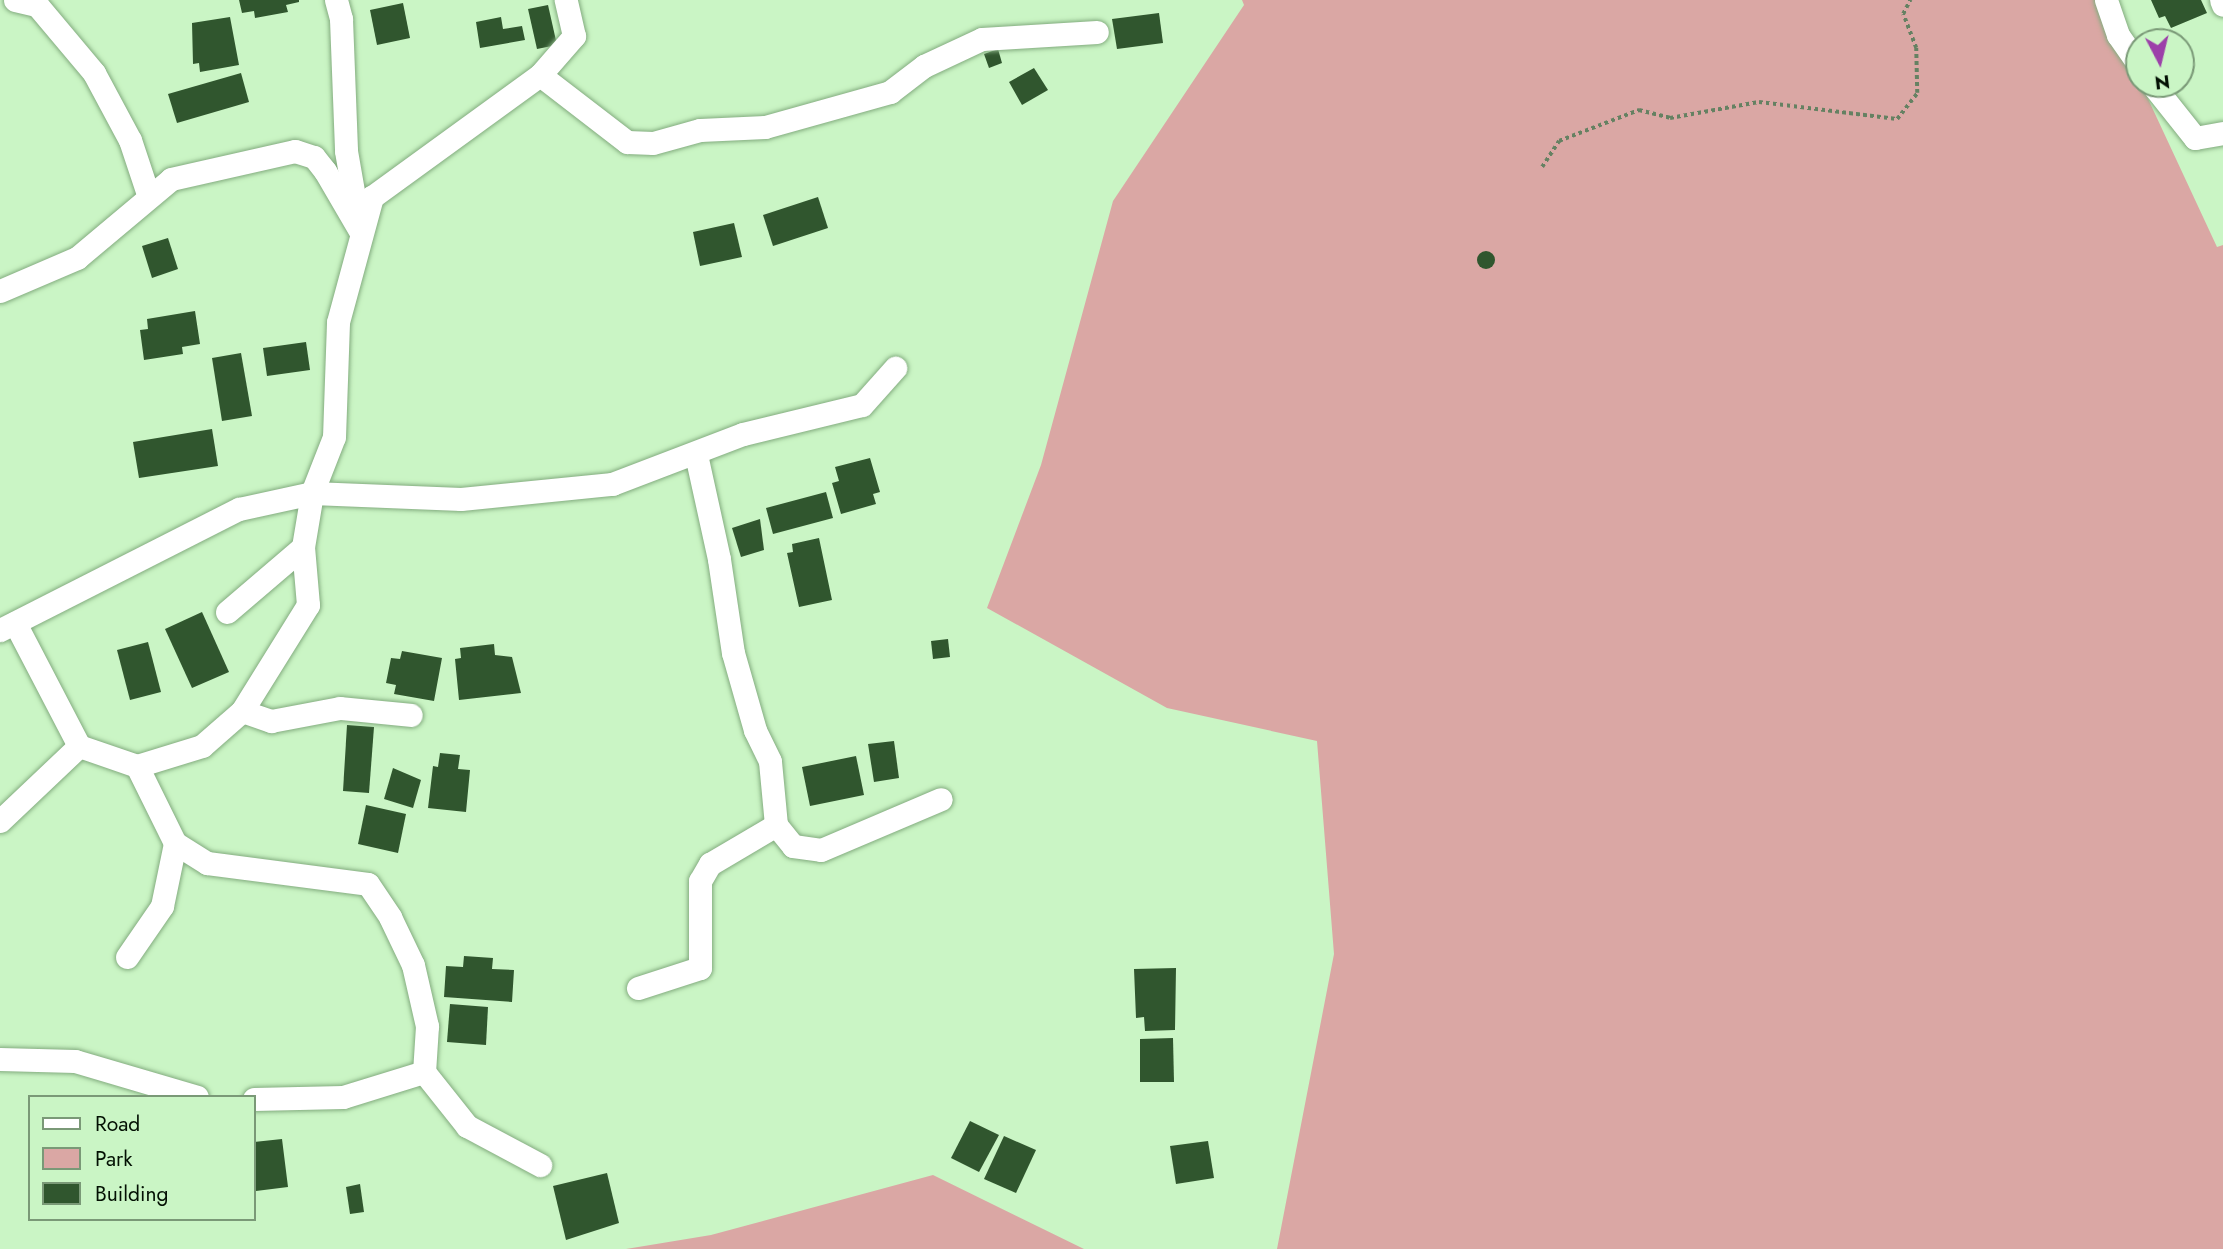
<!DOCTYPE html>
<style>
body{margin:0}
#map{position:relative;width:2223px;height:1249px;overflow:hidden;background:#caf5c5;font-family:Jost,sans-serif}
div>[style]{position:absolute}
.green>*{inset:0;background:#daa7a4}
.building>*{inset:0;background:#30562e}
.round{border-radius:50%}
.path>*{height:3.5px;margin-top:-1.75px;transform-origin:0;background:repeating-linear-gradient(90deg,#658162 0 3.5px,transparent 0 7px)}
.roads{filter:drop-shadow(0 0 2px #83ac7f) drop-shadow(0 0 2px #83ac7f)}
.minor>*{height:23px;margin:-11.5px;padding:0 11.5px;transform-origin:11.5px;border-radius:11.5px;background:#fff}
span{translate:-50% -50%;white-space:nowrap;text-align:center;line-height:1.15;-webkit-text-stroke:7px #caf5c5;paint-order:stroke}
.legend{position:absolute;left:28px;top:1095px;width:228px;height:126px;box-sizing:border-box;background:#caf5c5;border:2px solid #7a9977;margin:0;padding:9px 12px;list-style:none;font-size:21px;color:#031003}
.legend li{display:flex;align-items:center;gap:14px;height:35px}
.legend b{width:35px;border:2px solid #7a9977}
.north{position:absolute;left:2125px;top:28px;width:70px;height:70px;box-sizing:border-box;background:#caf5c5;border:2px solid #7a9977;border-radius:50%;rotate:173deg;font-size:19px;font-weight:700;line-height:28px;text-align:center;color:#031003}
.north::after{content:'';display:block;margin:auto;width:24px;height:32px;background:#9c40a9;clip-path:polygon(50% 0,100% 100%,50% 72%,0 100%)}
</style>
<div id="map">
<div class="green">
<div style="clip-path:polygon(1242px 0,2102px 0,2217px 247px,2223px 245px,2223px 1249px,1277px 1249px,1334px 954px,1317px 741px,1167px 708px,987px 608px,1041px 465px,1113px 201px,1244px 5px)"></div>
<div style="clip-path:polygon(933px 1175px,1084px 1249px,626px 1249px,711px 1235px)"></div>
</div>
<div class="building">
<div style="clip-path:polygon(239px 0,299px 0,299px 2px,286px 5px,288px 12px,255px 18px,254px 11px,242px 13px)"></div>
<div style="clip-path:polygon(2151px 0,2201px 0,2207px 13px,2171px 28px,2165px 16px,2159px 18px)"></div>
<div style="clip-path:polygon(403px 3px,410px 38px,377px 45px,370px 10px)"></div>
<div style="clip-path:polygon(548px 5px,557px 45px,537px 49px,528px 9px)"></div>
<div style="clip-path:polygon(1159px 13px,1163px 43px,1117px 49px,1112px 19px)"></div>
<div style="clip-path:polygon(230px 17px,239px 65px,200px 72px,199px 63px,193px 64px,192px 23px)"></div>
<div style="clip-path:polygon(501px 17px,503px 29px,522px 26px,525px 40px,480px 48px,476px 22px)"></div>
<div style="clip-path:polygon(998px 49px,1002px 63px,989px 68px,984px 54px)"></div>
<div style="clip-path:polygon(1034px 68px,1048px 90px,1022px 105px,1009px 82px)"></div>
<div style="clip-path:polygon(241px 73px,249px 102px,177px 123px,168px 94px)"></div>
<div style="clip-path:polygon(818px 197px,828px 228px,773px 246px,763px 215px)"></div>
<div style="clip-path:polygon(734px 223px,742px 257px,700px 266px,693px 232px)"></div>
<div style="clip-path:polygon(168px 238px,178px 269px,152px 278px,142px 246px)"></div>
<div class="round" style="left:1477px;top:251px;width:18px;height:18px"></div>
<div style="clip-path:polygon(195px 311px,200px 344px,182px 347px,183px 354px,144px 360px,140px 330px,148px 329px,147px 319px)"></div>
<div style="clip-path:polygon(306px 342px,310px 370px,267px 376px,263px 348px)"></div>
<div style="clip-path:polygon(241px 353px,252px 416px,222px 421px,212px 358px)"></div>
<div style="clip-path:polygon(212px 429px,218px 466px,139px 478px,133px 442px)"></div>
<div style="clip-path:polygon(870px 458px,880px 492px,873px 494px,876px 504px,841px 514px,832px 483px,839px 481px,835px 467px)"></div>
<div style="clip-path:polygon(826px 492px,833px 518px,773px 534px,766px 508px)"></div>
<div style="clip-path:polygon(760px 519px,764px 550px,741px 557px,732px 528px)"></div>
<div style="clip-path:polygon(819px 538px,832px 600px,799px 607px,787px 553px,793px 552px,792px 544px)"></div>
<div style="clip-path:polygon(202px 612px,229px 672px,192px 688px,165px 629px)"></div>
<div style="clip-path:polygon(948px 639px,950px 657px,933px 659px,931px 641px)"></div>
<div style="clip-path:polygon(148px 642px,161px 692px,130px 700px,117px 650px)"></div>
<div style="clip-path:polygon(494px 644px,495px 655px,512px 657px,521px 693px,459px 700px,455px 659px,461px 658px,460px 648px)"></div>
<div style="clip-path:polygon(402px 651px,442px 658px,434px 701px,394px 694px,396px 685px,386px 683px,391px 658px,400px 659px)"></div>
<div style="clip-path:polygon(347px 725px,374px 727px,369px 793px,343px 791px)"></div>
<div style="clip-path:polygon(894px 741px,899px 778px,874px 782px,868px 744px)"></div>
<div style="clip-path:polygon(440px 753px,460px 755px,458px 769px,470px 770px,466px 812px,428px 808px,433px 766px,438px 767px)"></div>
<div style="clip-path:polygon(856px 756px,864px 795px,810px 806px,802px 767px)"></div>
<div style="clip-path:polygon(393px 768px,421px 780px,413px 808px,384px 799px)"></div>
<div style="clip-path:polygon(366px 805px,406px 814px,398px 853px,358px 844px)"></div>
<div style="clip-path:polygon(464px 956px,493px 958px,492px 969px,514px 970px,512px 1002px,444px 997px,446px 966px,463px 967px)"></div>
<div style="clip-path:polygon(1176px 968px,1175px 1030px,1145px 1031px,1144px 1017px,1136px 1018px,1134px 969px)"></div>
<div style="clip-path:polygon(450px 1004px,488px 1007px,486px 1045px,447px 1042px)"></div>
<div style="clip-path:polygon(1173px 1038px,1174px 1082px,1140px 1082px,1140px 1039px)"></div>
<div style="clip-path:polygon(970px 1121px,999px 1135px,979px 1172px,951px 1158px)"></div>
<div style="clip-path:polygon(1004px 1136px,1036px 1150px,1016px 1193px,984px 1179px)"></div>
<div style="clip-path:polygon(282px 1139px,288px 1187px,256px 1191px,254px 1142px)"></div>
<div style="clip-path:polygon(1208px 1141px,1214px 1178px,1176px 1184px,1170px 1146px)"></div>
<div style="clip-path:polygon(607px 1173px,619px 1223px,566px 1240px,553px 1186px)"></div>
<div style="clip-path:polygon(360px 1184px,364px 1212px,350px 1214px,346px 1187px)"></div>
</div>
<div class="path">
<div style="left:1542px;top:167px;width:31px;rotate:-57deg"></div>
<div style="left:1559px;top:141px;width:86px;rotate:-21.2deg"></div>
<div style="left:1639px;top:110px;width:32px;rotate:14deg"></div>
<div style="left:1670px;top:118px;width:90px;rotate:-10.2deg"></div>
<div style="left:1759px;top:102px;width:139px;rotate:7deg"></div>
<div style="left:1897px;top:119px;width:33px;rotate:-52deg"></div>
<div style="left:1917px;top:93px;width:45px;rotate:-91.3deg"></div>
<div style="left:1916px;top:48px;width:36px;rotate:-111deg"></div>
<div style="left:1903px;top:14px;width:16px;rotate:-63deg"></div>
</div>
<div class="roads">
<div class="minor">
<div style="left:15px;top:0;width:23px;rotate:13deg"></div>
<div style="left:37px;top:5px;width:89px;rotate:50deg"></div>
<div style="left:94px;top:73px;width:76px;rotate:61.8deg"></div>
<div style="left:130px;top:140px;width:57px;rotate:71.6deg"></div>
<div style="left:336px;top:0;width:20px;rotate:75deg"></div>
<div style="left:341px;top:19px;width:132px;rotate:87.8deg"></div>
<div style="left:346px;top:151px;width:64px;rotate:80.1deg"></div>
<div style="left:2106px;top:0;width:37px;rotate:71deg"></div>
<div style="left:2118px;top:35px;width:37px;rotate:55deg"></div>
<div style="left:2221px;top:0;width:5px;rotate:68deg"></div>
<div style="left:540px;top:75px;width:110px;rotate:37.6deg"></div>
<div style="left:627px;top:142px;width:26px;rotate:2deg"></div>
<div style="left:653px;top:143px;width:49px;rotate:-15.5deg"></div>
<div style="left:700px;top:130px;width:65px;rotate:-2.6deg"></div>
<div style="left:765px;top:127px;width:130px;rotate:-15.6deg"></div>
<div style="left:890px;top:92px;width:43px;rotate:-37.4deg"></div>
<div style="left:924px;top:66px;width:64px;rotate:-25deg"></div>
<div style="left:982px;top:39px;width:115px;rotate:-3.5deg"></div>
<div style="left:2152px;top:84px;width:69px;rotate:51.5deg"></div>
<div style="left:2195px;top:138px;width:28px;rotate:-10deg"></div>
<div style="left:0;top:291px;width:84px;rotate:-23.2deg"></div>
<div style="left:77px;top:258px;width:123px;rotate:-40deg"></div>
<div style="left:171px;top:179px;width:127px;rotate:-12.7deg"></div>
<div style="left:295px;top:151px;width:20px;rotate:18deg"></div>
<div style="left:314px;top:157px;width:18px;rotate:52deg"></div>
<div style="left:325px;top:171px;width:69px;rotate:59.7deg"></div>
<div style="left:227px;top:612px;width:100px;rotate:-40.5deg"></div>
<div style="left:15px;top:623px;width:139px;rotate:62.5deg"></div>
<div style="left:0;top:630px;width:268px;rotate:-26.9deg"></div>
<div style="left:239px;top:509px;width:75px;rotate:-12.4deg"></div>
<div style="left:312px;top:493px;width:149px;rotate:2.3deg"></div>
<div style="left:461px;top:499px;width:152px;rotate:-5.7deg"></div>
<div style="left:612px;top:484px;width:140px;rotate:-20.9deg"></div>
<div style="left:743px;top:434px;width:122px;rotate:-13.7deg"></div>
<div style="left:862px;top:405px;width:50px;rotate:-48.3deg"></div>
<div style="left:242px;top:711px;width:31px;rotate:19deg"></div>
<div style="left:271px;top:721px;width:70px;rotate:-10.7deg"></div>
<div style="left:340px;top:708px;width:71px;rotate:5.6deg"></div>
<div style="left:0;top:821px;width:109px;rotate:-43.5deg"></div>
<div style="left:79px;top:746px;width:61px;rotate:19deg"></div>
<div style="left:137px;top:766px;width:68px;rotate:-17.1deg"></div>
<div style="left:202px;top:746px;width:53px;rotate:-41.2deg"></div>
<div style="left:242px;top:711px;width:125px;rotate:-58.1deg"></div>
<div style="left:308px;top:605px;width:58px;rotate:-94.9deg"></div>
<div style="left:303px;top:547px;width:55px;rotate:-80.5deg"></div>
<div style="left:312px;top:493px;width:60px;rotate:-68.6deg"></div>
<div style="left:334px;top:437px;width:115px;rotate:-88deg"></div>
<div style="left:338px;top:322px;width:130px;rotate:-74.8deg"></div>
<div style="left:372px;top:197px;width:208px;rotate:-36deg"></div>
<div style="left:540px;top:75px;width:52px;rotate:-48.9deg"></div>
<div style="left:574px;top:36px;width:37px;rotate:-103deg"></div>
<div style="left:776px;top:825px;width:27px;rotate:51deg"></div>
<div style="left:793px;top:846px;width:28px;rotate:8deg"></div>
<div style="left:821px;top:850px;width:130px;rotate:-23deg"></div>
<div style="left:175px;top:843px;width:38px;rotate:32deg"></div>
<div style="left:207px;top:863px;width:162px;rotate:7.4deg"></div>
<div style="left:368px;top:884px;width:40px;rotate:56deg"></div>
<div style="left:390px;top:917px;width:53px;rotate:64.4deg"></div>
<div style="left:413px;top:965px;width:63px;rotate:77.1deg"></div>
<div style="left:427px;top:1026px;width:46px;rotate:93.7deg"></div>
<div style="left:424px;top:1072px;width:69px;rotate:51.5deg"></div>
<div style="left:467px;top:1126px;width:83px;rotate:28.1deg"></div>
<div style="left:127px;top:957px;width:62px;rotate:-55.5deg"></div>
<div style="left:162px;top:906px;width:64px;rotate:-78.3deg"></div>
<div style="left:175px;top:843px;width:86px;rotate:-116.3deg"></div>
<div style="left:638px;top:988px;width:65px;rotate:-17.9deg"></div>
<div style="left:700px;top:968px;width:87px;rotate:-90deg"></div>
<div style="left:700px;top:881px;width:20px;rotate:-60deg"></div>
<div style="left:710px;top:864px;width:77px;rotate:-30.6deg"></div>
<div style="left:776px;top:825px;width:64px;rotate:-95.4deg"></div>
<div style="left:770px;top:761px;width:34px;rotate:-116deg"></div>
<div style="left:755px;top:730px;width:80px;rotate:-105.9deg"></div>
<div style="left:733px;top:653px;width:95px;rotate:-98.5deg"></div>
<div style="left:719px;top:559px;width:107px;rotate:-102.4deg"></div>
<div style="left:0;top:1059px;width:75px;rotate:1.5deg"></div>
<div style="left:75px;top:1061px;width:127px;rotate:16.4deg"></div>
<div style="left:254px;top:1099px;width:89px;rotate:-1.3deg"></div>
<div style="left:343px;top:1097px;width:85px;rotate:-17.2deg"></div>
</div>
</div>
<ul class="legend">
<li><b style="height:9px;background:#fff"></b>Road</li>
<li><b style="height:19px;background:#daa7a4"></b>Park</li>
<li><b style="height:19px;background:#30562e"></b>Building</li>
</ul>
<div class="north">N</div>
</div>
